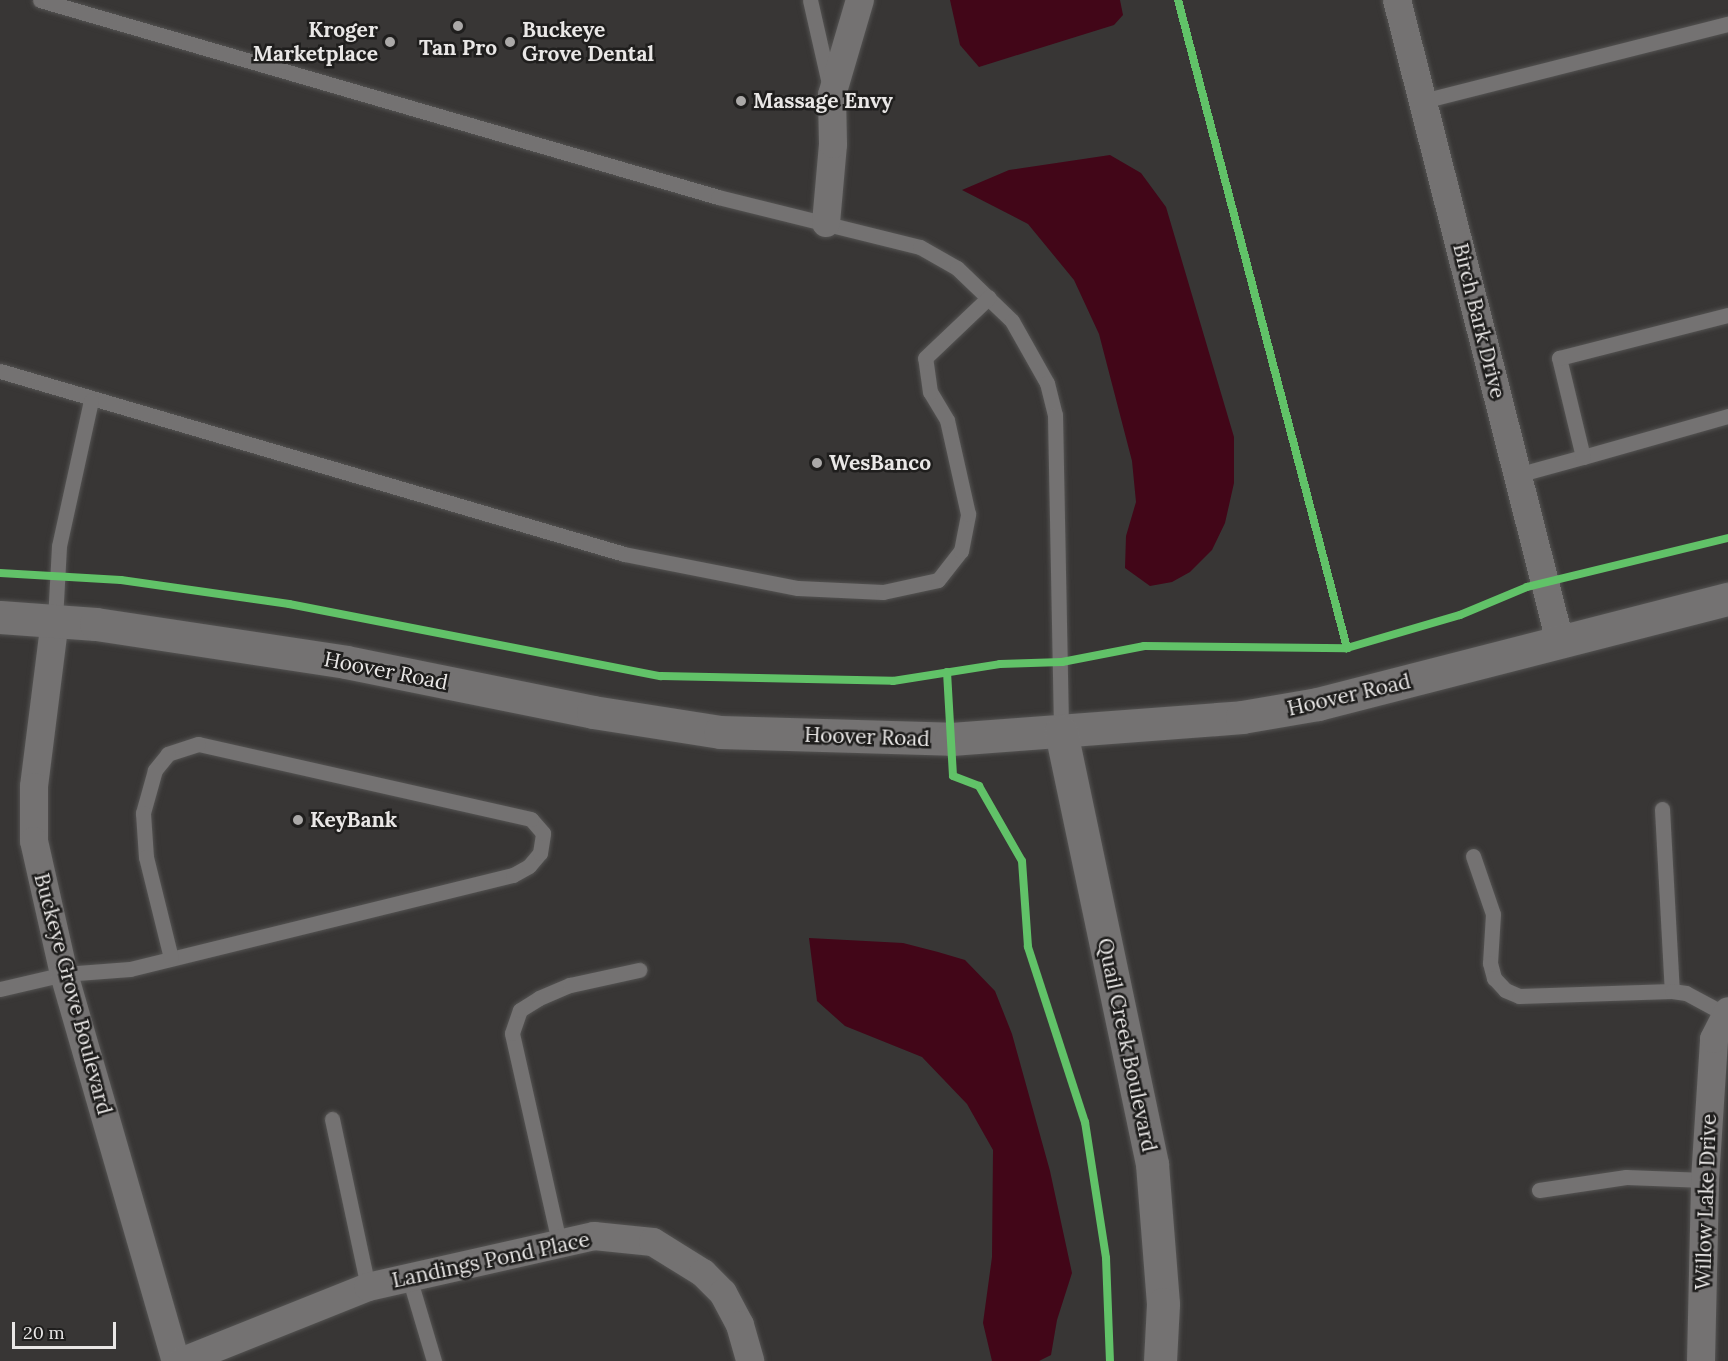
<!DOCTYPE html>
<style>
body{margin:0}
#map{position:relative;width:1728px;height:1361px;overflow:hidden;background:#383635;font-family:Lora,serif}
div>[style]{position:absolute}
.water>*{inset:0;background:#420618}
.roads{filter:drop-shadow(0 0 2px #545352) drop-shadow(0 0 2px #545352)}
.lane>*{height:15px;margin:-7.5px;padding:0 7.5px;transform-origin:7.5px;border-radius:7.5px;background:#747272}
.street>*{height:28px;margin:-14px;padding:0 14px;transform-origin:14px;border-radius:14px;background:#747272}
.secondary>*{height:33px;margin:-16.5px;padding:0 16.5px;transform-origin:16.5px;border-radius:16.5px;background:#747272}
.cycleway>*{height:8px;margin:-4px;padding:0 4px;transform-origin:4px;border-radius:4px;background:#61c268}
.dots>*{width:16px;height:16px;translate:-50% -50%;box-sizing:border-box;border:3px solid #1f1e1d;border-radius:50%}
span{translate:-50% -50%;white-space:nowrap;text-align:center;line-height:1.15;-webkit-text-stroke:5px #1f1e1d;paint-order:stroke}
.poi-label{font-size:21px;color:#e9e7e6;font-weight:700}
.right{translate:-100% -50%;text-align:right}
.left{translate:0 -50%;text-align:left}
.street-label{font-size:21px;color:#e9e7e6}
.scale{position:absolute;left:12px;top:1322px;width:104px;height:27px;box-sizing:border-box;border:3px solid #e9e7e6;border-top:0;padding-left:8px;font-size:18px;line-height:21px;white-space:nowrap;color:#e9e7e6;-webkit-text-stroke:4px #1f1e1d;paint-order:stroke}
</style>
<div id="map">
<div class="water">
<div style="clip-path:polygon(950px 0,1120px 0,1123px 15px,1114px 25px,979px 67px,960px 45px)"></div>
<div style="clip-path:polygon(1110px 155px,1141px 173px,1166px 207px,1234px 437px,1234px 483px,1225px 523px,1212px 550px,1190px 572px,1172px 582px,1150px 586px,1125px 568px,1126px 536px,1136px 502px,1132px 461px,1099px 334px,1074px 280px,1028px 224px,962px 190px,1009px 170px)"></div>
<div style="clip-path:polygon(809px 938px,903px 943px,938px 952px,965px 960px,995px 991px,1012px 1034px,1050px 1171px,1072px 1273px,1057px 1320px,1051px 1355px,1039px 1361px,992px 1361px,983px 1323px,992px 1257px,993px 1150px,967px 1104px,922px 1057px,845px 1026px,817px 1001px)"></div>
</div>
<div class="roads">
<div class="lane">
<div style="left:40px;top:0;width:706px;rotate:16.2deg"></div>
<div style="left:718px;top:197px;width:208px;rotate:13.9deg"></div>
<div style="left:920px;top:247px;width:43px;rotate:29.6deg"></div>
<div style="left:957px;top:268px;width:76px;rotate:43.9deg"></div>
<div style="left:1012px;top:321px;width:71px;rotate:60.6deg"></div>
<div style="left:1047px;top:383px;width:33px;rotate:76deg"></div>
<div style="left:1055px;top:415px;width:317px;rotate:88.9deg"></div>
<div style="left:810px;top:0;width:90px;rotate:77.2deg"></div>
<div style="left:1423px;top:101px;width:315px;rotate:-14.2deg"></div>
<div style="left:0;top:371px;width:650px;rotate:16.34deg"></div>
<div style="left:624px;top:554px;width:177px;rotate:11.1deg"></div>
<div style="left:798px;top:588px;width:85px;rotate:2.7deg"></div>
<div style="left:883px;top:592px;width:56px;rotate:-12.3deg"></div>
<div style="left:938px;top:580px;width:37px;rotate:-52deg"></div>
<div style="left:961px;top:551px;width:38px;rotate:-79deg"></div>
<div style="left:968px;top:514px;width:96px;rotate:-102.6deg"></div>
<div style="left:947px;top:420px;width:33px;rotate:-121deg"></div>
<div style="left:930px;top:392px;width:34px;rotate:-98deg"></div>
<div style="left:925px;top:358px;width:88px;rotate:-43.6deg"></div>
<div style="left:1583px;top:457px;width:151px;rotate:-15.8deg"></div>
<div style="left:1517px;top:475px;width:68px;rotate:-15.3deg"></div>
<div style="left:1583px;top:457px;width:102px;rotate:-103.6deg"></div>
<div style="left:1559px;top:358px;width:174px;rotate:-14.3deg"></div>
<div style="left:55px;top:620px;width:74px;rotate:-86.9deg"></div>
<div style="left:59px;top:546px;width:149px;rotate:-77.6deg"></div>
<div style="left:1662px;top:809px;width:182px;rotate:86.9deg"></div>
<div style="left:1473px;top:856px;width:61px;rotate:71deg"></div>
<div style="left:1493px;top:914px;width:49px;rotate:93.5deg"></div>
<div style="left:1490px;top:963px;width:16px;rotate:75deg"></div>
<div style="left:1494px;top:978px;width:16px;rotate:47deg"></div>
<div style="left:1505px;top:990px;width:15px;rotate:23deg"></div>
<div style="left:1519px;top:996px;width:153px;rotate:-1.9deg"></div>
<div style="left:1672px;top:991px;width:14px;rotate:8deg"></div>
<div style="left:1686px;top:993px;width:44px;rotate:28.3deg"></div>
<div style="left:0;top:989px;width:66px;rotate:-13.2deg"></div>
<div style="left:64px;top:974px;width:66px;rotate:-4.3deg"></div>
<div style="left:130px;top:969px;width:394px;rotate:-13.8deg"></div>
<div style="left:513px;top:875px;width:18px;rotate:-29deg"></div>
<div style="left:529px;top:866px;width:17px;rotate:-50deg"></div>
<div style="left:540px;top:853px;width:20px;rotate:-81deg"></div>
<div style="left:543px;top:833px;width:18px;rotate:-131deg"></div>
<div style="left:531px;top:819px;width:341px;rotate:-167.3deg"></div>
<div style="left:198px;top:744px;width:32px;rotate:162deg"></div>
<div style="left:168px;top:754px;width:21px;rotate:129deg"></div>
<div style="left:155px;top:770px;width:45px;rotate:105.6deg"></div>
<div style="left:143px;top:813px;width:44px;rotate:86.1deg"></div>
<div style="left:146px;top:857px;width:104px;rotate:76.1deg"></div>
<div style="left:332px;top:1119px;width:172px;rotate:77.9deg"></div>
<div style="left:1539px;top:1190px;width:88px;rotate:-8.5deg"></div>
<div style="left:1626px;top:1177px;width:79px;rotate:2.2deg"></div>
<div style="left:559px;top:1242px;width:214px;rotate:-102.7deg"></div>
<div style="left:512px;top:1033px;width:24px;rotate:-71deg"></div>
<div style="left:520px;top:1010px;width:22px;rotate:-32deg"></div>
<div style="left:539px;top:998px;width:34px;rotate:-23deg"></div>
<div style="left:570px;top:985px;width:71px;rotate:-12.3deg"></div>
<div style="left:409px;top:1277px;width:88px;rotate:73.4deg"></div>
</div>
<div class="street">
<div style="left:1397px;top:0;width:662px;rotate:75.75deg"></div>
<div style="left:826px;top:223px;width:79px;rotate:-84.9deg"></div>
<div style="left:833px;top:144px;width:49px;rotate:-91.2deg"></div>
<div style="left:832px;top:95px;width:99px;rotate:-73.6deg"></div>
<div style="left:55px;top:620px;width:168px;rotate:97.2deg"></div>
<div style="left:34px;top:787px;width:54px;rotate:90deg"></div>
<div style="left:34px;top:841px;width:136px;rotate:77.3deg"></div>
<div style="left:64px;top:974px;width:403px;rotate:73.9deg"></div>
<div style="left:183px;top:1361px;width:199px;rotate:-21.8deg"></div>
<div style="left:368px;top:1287px;width:232px;rotate:-12.7deg"></div>
<div style="left:594px;top:1236px;width:59px;rotate:5.8deg"></div>
<div style="left:653px;top:1242px;width:59px;rotate:31.8deg"></div>
<div style="left:703px;top:1273px;width:28px;rotate:45deg"></div>
<div style="left:723px;top:1293px;width:36px;rotate:62deg"></div>
<div style="left:740px;top:1325px;width:37px;rotate:74deg"></div>
<div style="left:1701px;top:1361px;width:181px;rotate:-88.7deg"></div>
<div style="left:1705px;top:1180px;width:141px;rotate:-86.3deg"></div>
<div style="left:1714px;top:1039px;width:31px;rotate:-63deg"></div>
</div>
<div class="secondary">
<div style="left:0;top:617px;width:96px;rotate:4.2deg"></div>
<div style="left:96px;top:624px;width:253px;rotate:8.6deg"></div>
<div style="left:346px;top:662px;width:252px;rotate:11.4deg"></div>
<div style="left:593px;top:712px;width:129px;rotate:8.9deg"></div>
<div style="left:720px;top:732px;width:231px;rotate:1.7deg"></div>
<div style="left:951px;top:739px;width:292px;rotate:-4.3deg"></div>
<div style="left:1242px;top:717px;width:77px;rotate:-9.7deg"></div>
<div style="left:1318px;top:704px;width:423px;rotate:-14.4deg"></div>
<div style="left:1061px;top:732px;width:441px;rotate:78.1deg"></div>
<div style="left:1152px;top:1164px;width:140px;rotate:85.5deg"></div>
<div style="left:1163px;top:1304px;width:57px;rotate:93deg"></div>
</div>
</div>
<div class="cycleway">
<div style="left:1178px;top:0;width:670px;rotate:75.38deg"></div>
<div style="left:0;top:573px;width:121px;rotate:3.3deg"></div>
<div style="left:121px;top:580px;width:170px;rotate:8.1deg"></div>
<div style="left:289px;top:604px;width:379px;rotate:11deg"></div>
<div style="left:661px;top:676px;width:232px;rotate:1.2deg"></div>
<div style="left:893px;top:681px;width:108px;rotate:-9deg"></div>
<div style="left:1000px;top:664px;width:62px;rotate:-1.8deg"></div>
<div style="left:1062px;top:662px;width:84px;rotate:-11deg"></div>
<div style="left:1144px;top:646px;width:203px;rotate:0.6deg"></div>
<div style="left:1347px;top:648px;width:118px;rotate:-16.3deg"></div>
<div style="left:1460px;top:615px;width:73px;rotate:-22.7deg"></div>
<div style="left:1527px;top:587px;width:207px;rotate:-13.7deg"></div>
<div style="left:947px;top:672px;width:104px;rotate:86.7deg"></div>
<div style="left:953px;top:776px;width:28px;rotate:21deg"></div>
<div style="left:979px;top:786px;width:86px;rotate:60.2deg"></div>
<div style="left:1022px;top:861px;width:86px;rotate:86deg"></div>
<div style="left:1028px;top:947px;width:184px;rotate:72deg"></div>
<div style="left:1085px;top:1122px;width:138px;rotate:81.2deg"></div>
<div style="left:1106px;top:1258px;width:103px;rotate:87.8deg"></div>
</div>
<div class="dots">
<div style="left:458px;top:26px;background:#aba9a8"></div>
<div style="left:390px;top:42px;background:#aba9a8"></div>
<div style="left:510px;top:42px;background:#aba9a8"></div>
<div style="left:741px;top:101px;background:#aba9a8"></div>
<div style="left:817px;top:463px;background:#aba9a8"></div>
<div style="left:298px;top:820px;background:#aba9a8"></div>
</div>
<div class="poi-label">
<span class="right" style="left:378px;top:42px">Kroger<br>Marketplace</span>
<span class="left" style="left:522px;top:42px">Buckeye<br>Grove Dental</span>
<span style="left:458px;top:48px">Tan Pro</span>
<span class="left" style="left:753px;top:101px">Massage Envy</span>
<span class="left" style="left:829px;top:463px">WesBanco</span>
<span class="left" style="left:310px;top:820px">KeyBank</span>
</div>
<div class="street-label">
<span style="left:1479px;top:321px;rotate:76deg">Birch Bark Drive</span>
<span style="left:386px;top:671px;rotate:11deg">Hoover Road</span>
<span style="left:1349px;top:695px;rotate:-13deg">Hoover Road</span>
<span style="left:867px;top:737px;rotate:2deg">Hoover Road</span>
<span style="left:73px;top:994px;rotate:75deg">Buckeye Grove Boulevard</span>
<span style="left:1127px;top:1045px;rotate:78deg">Quail Creek Boulevard</span>
<span style="left:1706px;top:1202px;rotate:-88deg">Willow Lake Drive</span>
<span style="left:491px;top:1260px;rotate:-12deg">Landings Pond Place</span>
</div>
<div class="scale">20 m</div>
</div>
